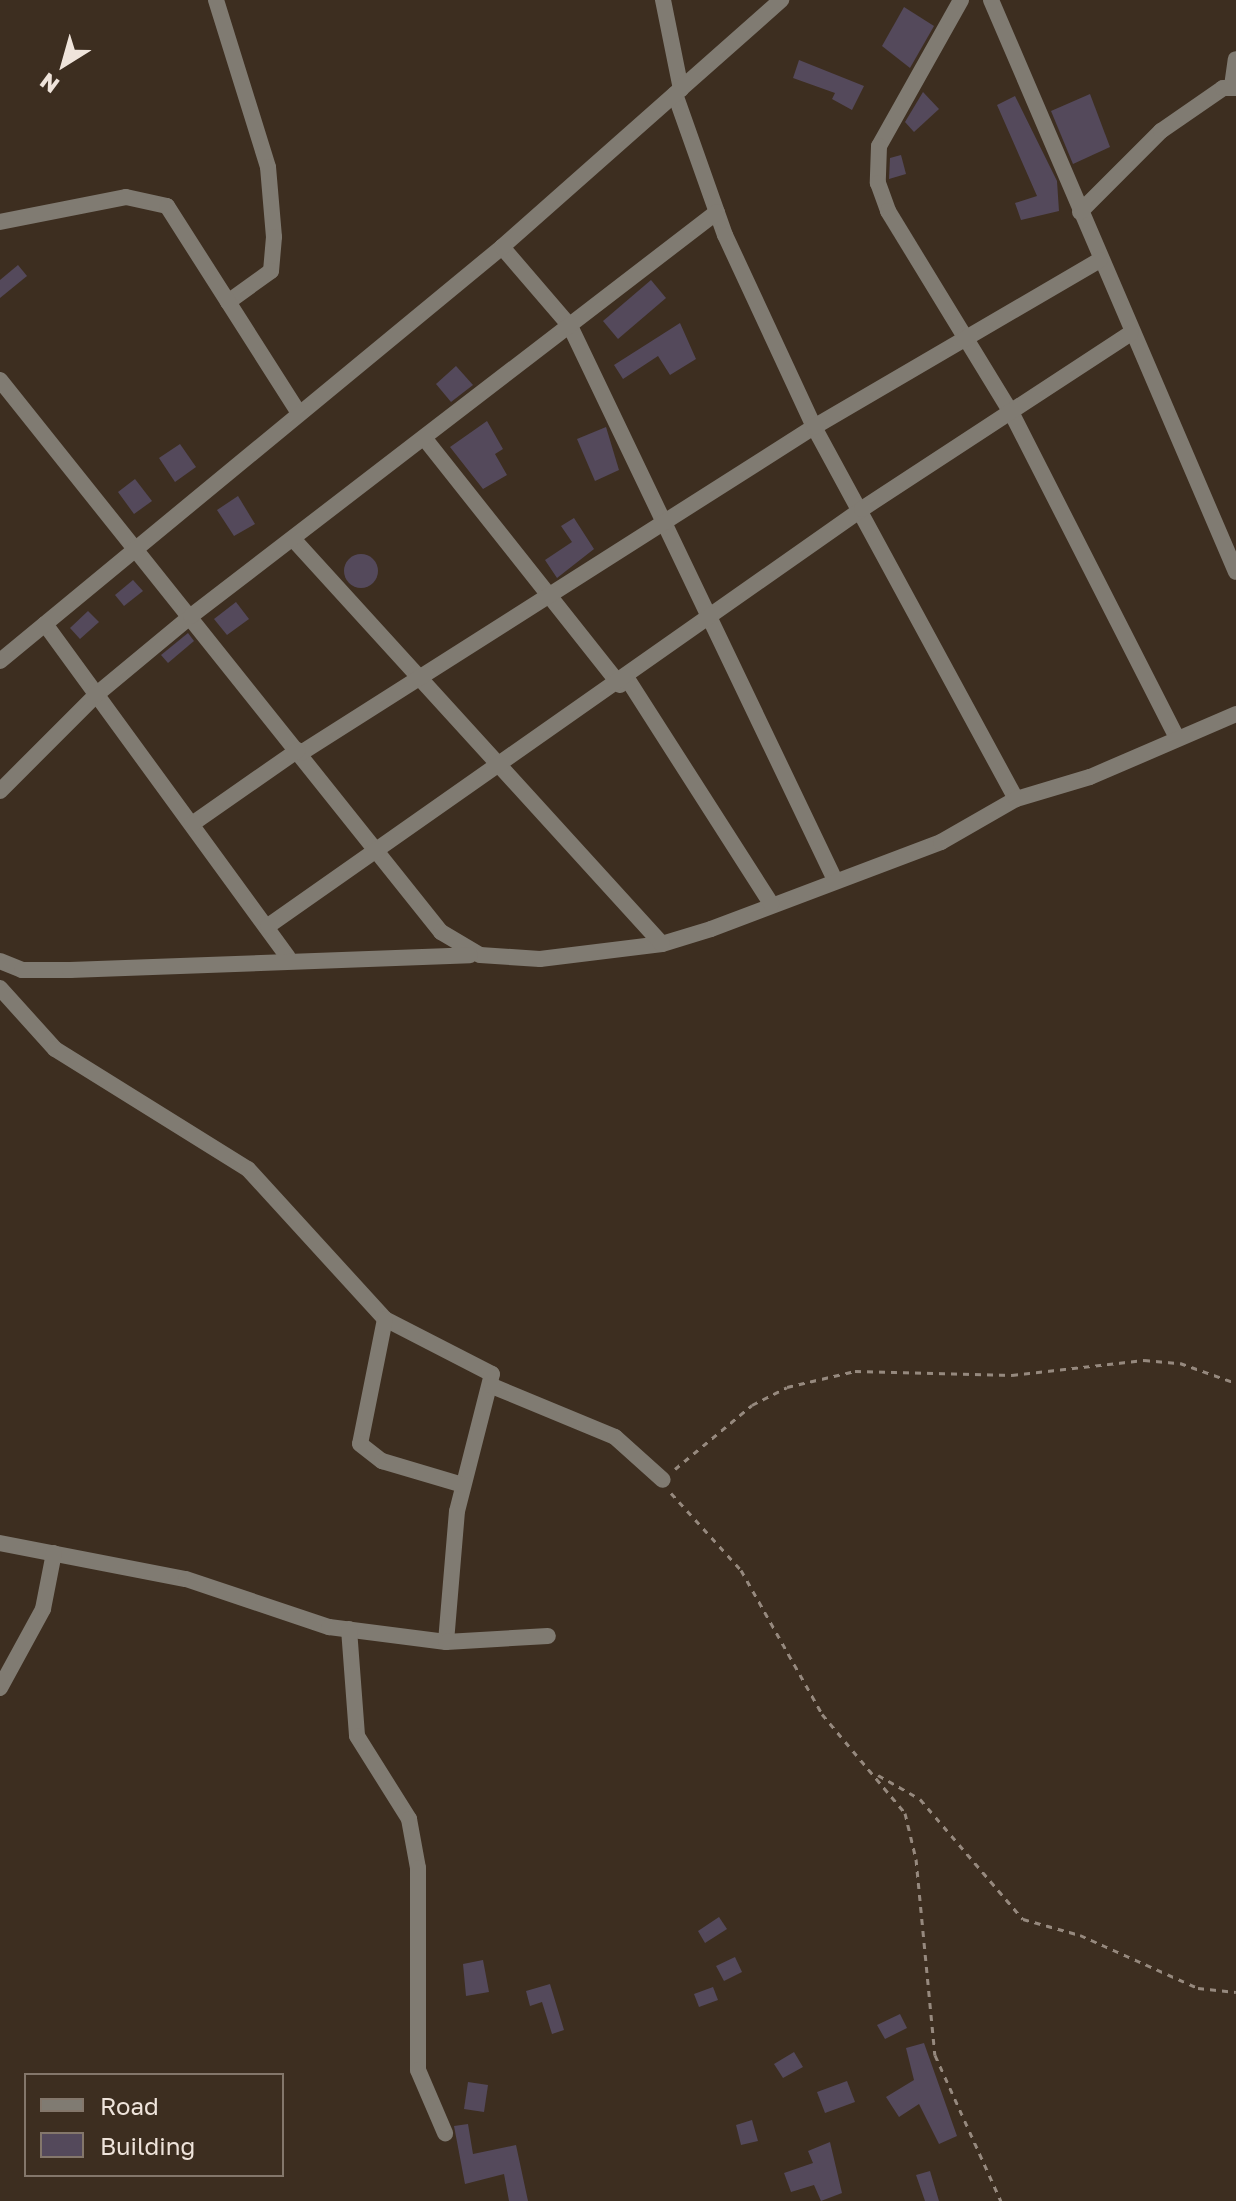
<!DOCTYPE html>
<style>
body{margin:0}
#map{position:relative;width:1236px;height:2201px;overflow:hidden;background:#3d2e20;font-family:"Golos Text",sans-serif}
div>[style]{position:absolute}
.building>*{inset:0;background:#54495b}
.round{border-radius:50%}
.path>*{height:3px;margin-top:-1.5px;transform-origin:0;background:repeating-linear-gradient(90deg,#96897e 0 6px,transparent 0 12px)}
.street>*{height:16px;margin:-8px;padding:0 8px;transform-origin:8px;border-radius:8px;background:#807b72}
span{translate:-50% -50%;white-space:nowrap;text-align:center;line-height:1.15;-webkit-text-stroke:7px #3d2e20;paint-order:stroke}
.legend{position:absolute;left:24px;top:2073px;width:260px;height:104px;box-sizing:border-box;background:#3d2e20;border:2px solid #84776b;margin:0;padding:10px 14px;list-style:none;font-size:24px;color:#efe4db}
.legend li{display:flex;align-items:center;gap:16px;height:40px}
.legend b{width:40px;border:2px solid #84776b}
.north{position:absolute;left:24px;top:24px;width:80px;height:80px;-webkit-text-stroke:6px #3d2e20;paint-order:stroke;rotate:217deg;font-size:22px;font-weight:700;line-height:32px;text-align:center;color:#efe4db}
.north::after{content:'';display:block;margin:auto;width:28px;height:36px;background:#efe4db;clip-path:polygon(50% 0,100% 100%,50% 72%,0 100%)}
</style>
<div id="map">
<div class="building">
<div style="clip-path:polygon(904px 7px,934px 26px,910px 68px,882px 46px)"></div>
<div style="clip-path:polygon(799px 60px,864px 86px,852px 110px,832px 99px,835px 93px,793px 78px)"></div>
<div style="clip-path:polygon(923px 92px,939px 109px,914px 132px,905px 122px)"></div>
<div style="clip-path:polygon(1090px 94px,1110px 147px,1073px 164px,1051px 111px)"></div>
<div style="clip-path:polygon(1015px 96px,1057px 181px,1059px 211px,1021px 220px,1015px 203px,1037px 196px,997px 105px)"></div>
<div style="clip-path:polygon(901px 155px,906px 174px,889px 179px,890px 158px)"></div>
<div style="clip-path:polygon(18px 265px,27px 276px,0 298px,0 280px)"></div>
<div style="clip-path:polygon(651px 280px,666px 298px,618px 339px,603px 321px)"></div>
<div style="clip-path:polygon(680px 323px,696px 359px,670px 375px,658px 356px,623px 379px,614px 365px)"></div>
<div style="clip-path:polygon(456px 366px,473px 385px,451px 402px,436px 384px)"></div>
<div style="clip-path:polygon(487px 421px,503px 449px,495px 454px,507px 475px,483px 489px,450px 447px)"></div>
<div style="clip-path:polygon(606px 427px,619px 470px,595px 481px,577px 439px)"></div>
<div style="clip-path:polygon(180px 444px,196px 467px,175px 482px,159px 458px)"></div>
<div style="clip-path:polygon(135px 479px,152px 501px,134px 514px,118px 492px)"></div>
<div style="clip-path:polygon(238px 496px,255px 524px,234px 536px,217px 510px)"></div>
<div style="clip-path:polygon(574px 518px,594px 549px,557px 578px,545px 560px,572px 542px,561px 526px)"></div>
<div class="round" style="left:344px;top:554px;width:34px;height:34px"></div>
<div style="clip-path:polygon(133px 580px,143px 591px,124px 606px,115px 595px)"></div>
<div style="clip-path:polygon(236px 602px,249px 619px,227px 635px,214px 619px)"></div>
<div style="clip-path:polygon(88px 611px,99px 622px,80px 639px,70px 628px)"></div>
<div style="clip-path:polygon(188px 633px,194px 641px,168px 663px,161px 655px)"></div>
<div style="clip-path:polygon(719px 1917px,727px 1929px,705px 1943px,698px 1931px)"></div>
<div style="clip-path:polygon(735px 1957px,742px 1972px,724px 1981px,716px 1966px)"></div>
<div style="clip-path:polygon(483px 1960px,489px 1992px,466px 1996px,463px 1964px)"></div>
<div style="clip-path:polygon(550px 1984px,564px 2030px,552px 2034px,542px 2002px,530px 2006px,526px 1991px)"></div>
<div style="clip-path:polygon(713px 1987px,718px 2000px,699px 2007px,694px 1994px)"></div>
<div style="clip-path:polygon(900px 2014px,907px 2028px,885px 2039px,877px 2025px)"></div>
<div style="clip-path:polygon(924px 2043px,957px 2136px,939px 2144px,919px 2104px,899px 2117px,886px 2097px,914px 2080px,906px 2048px)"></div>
<div style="clip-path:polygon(794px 2052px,803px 2067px,783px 2078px,774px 2064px)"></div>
<div style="clip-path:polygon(847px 2081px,855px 2102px,825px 2113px,817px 2092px)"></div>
<div style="clip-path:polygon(468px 2082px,488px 2085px,484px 2112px,464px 2109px)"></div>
<div style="clip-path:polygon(752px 2120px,758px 2141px,741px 2145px,736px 2125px)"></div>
<div style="clip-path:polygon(468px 2124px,473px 2154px,516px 2145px,528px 2201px,509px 2201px,504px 2174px,465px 2184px,454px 2126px)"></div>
<div style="clip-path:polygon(830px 2142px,842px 2193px,821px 2201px,814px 2185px,791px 2192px,784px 2173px,813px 2163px,808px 2151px)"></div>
<div style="clip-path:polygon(930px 2171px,939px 2201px,925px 2201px,916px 2175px)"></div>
</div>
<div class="path">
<div style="left:675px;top:1469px;width:100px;rotate:-39.7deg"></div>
<div style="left:752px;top:1405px;width:39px;rotate:-27deg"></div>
<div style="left:787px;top:1387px;width:70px;rotate:-13.2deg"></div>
<div style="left:855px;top:1371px;width:157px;rotate:1.5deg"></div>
<div style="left:1012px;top:1375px;width:133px;rotate:-6.5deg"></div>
<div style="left:1144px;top:1360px;width:36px;rotate:5deg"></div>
<div style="left:1180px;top:1363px;width:59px;rotate:19.7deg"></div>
<div style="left:671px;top:1493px;width:104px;rotate:47.7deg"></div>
<div style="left:741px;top:1570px;width:165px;rotate:60.6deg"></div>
<div style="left:822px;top:1714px;width:129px;rotate:50deg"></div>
<div style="left:905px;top:1813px;width:47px;rotate:76.6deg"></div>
<div style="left:916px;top:1859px;width:197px;rotate:84.5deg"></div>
<div style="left:935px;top:2055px;width:160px;rotate:65.7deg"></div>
<div style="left:878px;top:1775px;width:48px;rotate:29.7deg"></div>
<div style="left:920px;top:1799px;width:158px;rotate:49.4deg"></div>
<div style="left:1023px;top:1919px;width:59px;rotate:15.7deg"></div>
<div style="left:1080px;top:1935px;width:129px;rotate:24.2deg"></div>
<div style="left:1198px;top:1988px;width:38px;rotate:6deg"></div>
</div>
<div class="street">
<div style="left:216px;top:0;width:175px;rotate:72.7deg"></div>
<div style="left:268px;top:167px;width:70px;rotate:85.1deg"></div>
<div style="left:274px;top:237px;width:34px;rotate:95deg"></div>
<div style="left:271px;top:271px;width:53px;rotate:144.2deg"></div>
<div style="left:663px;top:0;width:91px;rotate:78.6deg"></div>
<div style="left:961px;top:0;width:167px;rotate:119.3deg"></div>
<div style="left:879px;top:146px;width:37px;rotate:92deg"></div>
<div style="left:878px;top:183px;width:30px;rotate:70deg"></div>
<div style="left:888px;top:211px;width:238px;rotate:58.6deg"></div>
<div style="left:1012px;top:414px;width:364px;rotate:63deg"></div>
<div style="left:991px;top:0;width:622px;rotate:66.81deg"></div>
<div style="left:1232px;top:86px;width:27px;rotate:-82deg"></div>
<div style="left:675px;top:94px;width:150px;rotate:70.5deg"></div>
<div style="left:725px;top:235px;width:212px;rotate:65.1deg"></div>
<div style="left:814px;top:427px;width:423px;rotate:61.5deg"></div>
<div style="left:1080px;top:212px;width:115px;rotate:-45deg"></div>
<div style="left:1161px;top:131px;width:75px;rotate:-34.7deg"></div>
<div style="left:1223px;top:88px;width:13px"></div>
<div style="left:0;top:222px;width:128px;rotate:-11.2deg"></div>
<div style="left:126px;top:197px;width:42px;rotate:12.4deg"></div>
<div style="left:167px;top:206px;width:246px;rotate:57.5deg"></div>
<div style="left:502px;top:247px;width:104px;rotate:49.3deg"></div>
<div style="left:570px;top:326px;width:612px;rotate:64.44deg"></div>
<div style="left:0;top:380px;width:707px;rotate:51.38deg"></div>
<div style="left:441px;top:932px;width:45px;rotate:30.5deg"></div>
<div style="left:480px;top:955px;width:60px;rotate:3.8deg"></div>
<div style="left:540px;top:959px;width:123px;rotate:-7deg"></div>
<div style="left:662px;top:944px;width:51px;rotate:-17deg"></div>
<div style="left:711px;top:929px;width:246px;rotate:-20.7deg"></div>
<div style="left:941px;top:842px;width:86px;rotate:-29.8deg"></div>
<div style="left:1016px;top:799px;width:77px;rotate:-16.6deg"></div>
<div style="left:1090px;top:777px;width:159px;rotate:-23.3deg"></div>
<div style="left:425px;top:439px;width:314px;rotate:51.6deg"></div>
<div style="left:294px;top:540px;width:546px;rotate:47.67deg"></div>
<div style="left:45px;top:624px;width:412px;rotate:53.9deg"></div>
<div style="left:0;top:661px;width:651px;rotate:-39.51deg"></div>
<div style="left:502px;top:247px;width:373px;rotate:-41.5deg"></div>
<div style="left:628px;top:680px;width:266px;rotate:57.4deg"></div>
<div style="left:301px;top:753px;width:608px;rotate:-32.44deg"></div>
<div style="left:814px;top:427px;width:331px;rotate:-30.3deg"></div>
<div style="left:0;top:791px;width:137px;rotate:-45deg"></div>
<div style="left:97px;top:694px;width:122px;rotate:-39.7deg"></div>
<div style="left:191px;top:616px;width:663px;rotate:-37.53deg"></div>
<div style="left:192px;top:824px;width:129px;rotate:-34.9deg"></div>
<div style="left:268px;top:926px;width:726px;rotate:-35.07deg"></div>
<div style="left:862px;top:509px;width:321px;rotate:-33.2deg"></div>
<div style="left:0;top:961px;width:24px;rotate:22deg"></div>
<div style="left:22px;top:970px;width:48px"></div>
<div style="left:70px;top:970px;width:400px;rotate:-2.1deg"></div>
<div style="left:0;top:988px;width:82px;rotate:48deg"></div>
<div style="left:55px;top:1049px;width:227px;rotate:31.9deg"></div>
<div style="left:248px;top:1169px;width:203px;rotate:47.6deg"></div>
<div style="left:385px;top:1319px;width:120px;rotate:27.2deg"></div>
<div style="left:492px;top:1374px;width:141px;rotate:104.3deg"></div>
<div style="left:457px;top:1511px;width:131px;rotate:94.8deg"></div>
<div style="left:385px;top:1319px;width:127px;rotate:101.3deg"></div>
<div style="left:360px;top:1444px;width:28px;rotate:38deg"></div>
<div style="left:382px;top:1461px;width:84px;rotate:16.5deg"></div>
<div style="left:492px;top:1386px;width:133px;rotate:22.5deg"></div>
<div style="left:615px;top:1437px;width:64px;rotate:41.9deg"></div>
<div style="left:0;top:1543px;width:189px;rotate:11deg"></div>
<div style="left:186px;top:1579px;width:151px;rotate:18.6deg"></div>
<div style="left:329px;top:1627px;width:118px;rotate:7.3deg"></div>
<div style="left:446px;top:1642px;width:102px;rotate:-3.4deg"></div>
<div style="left:349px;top:1629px;width:107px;rotate:85.7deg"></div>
<div style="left:357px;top:1736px;width:98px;rotate:57.9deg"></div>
<div style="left:409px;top:1819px;width:50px;rotate:79.6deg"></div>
<div style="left:418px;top:1868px;width:202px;rotate:90deg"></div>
<div style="left:418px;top:2070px;width:69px;rotate:66.8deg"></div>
<div style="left:0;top:1688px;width:90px;rotate:-61.4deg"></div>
<div style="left:43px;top:1609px;width:57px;rotate:-78.9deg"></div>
</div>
<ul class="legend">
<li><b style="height:10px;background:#807b72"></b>Road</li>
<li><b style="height:22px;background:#54495b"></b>Building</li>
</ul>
<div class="north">N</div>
</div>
